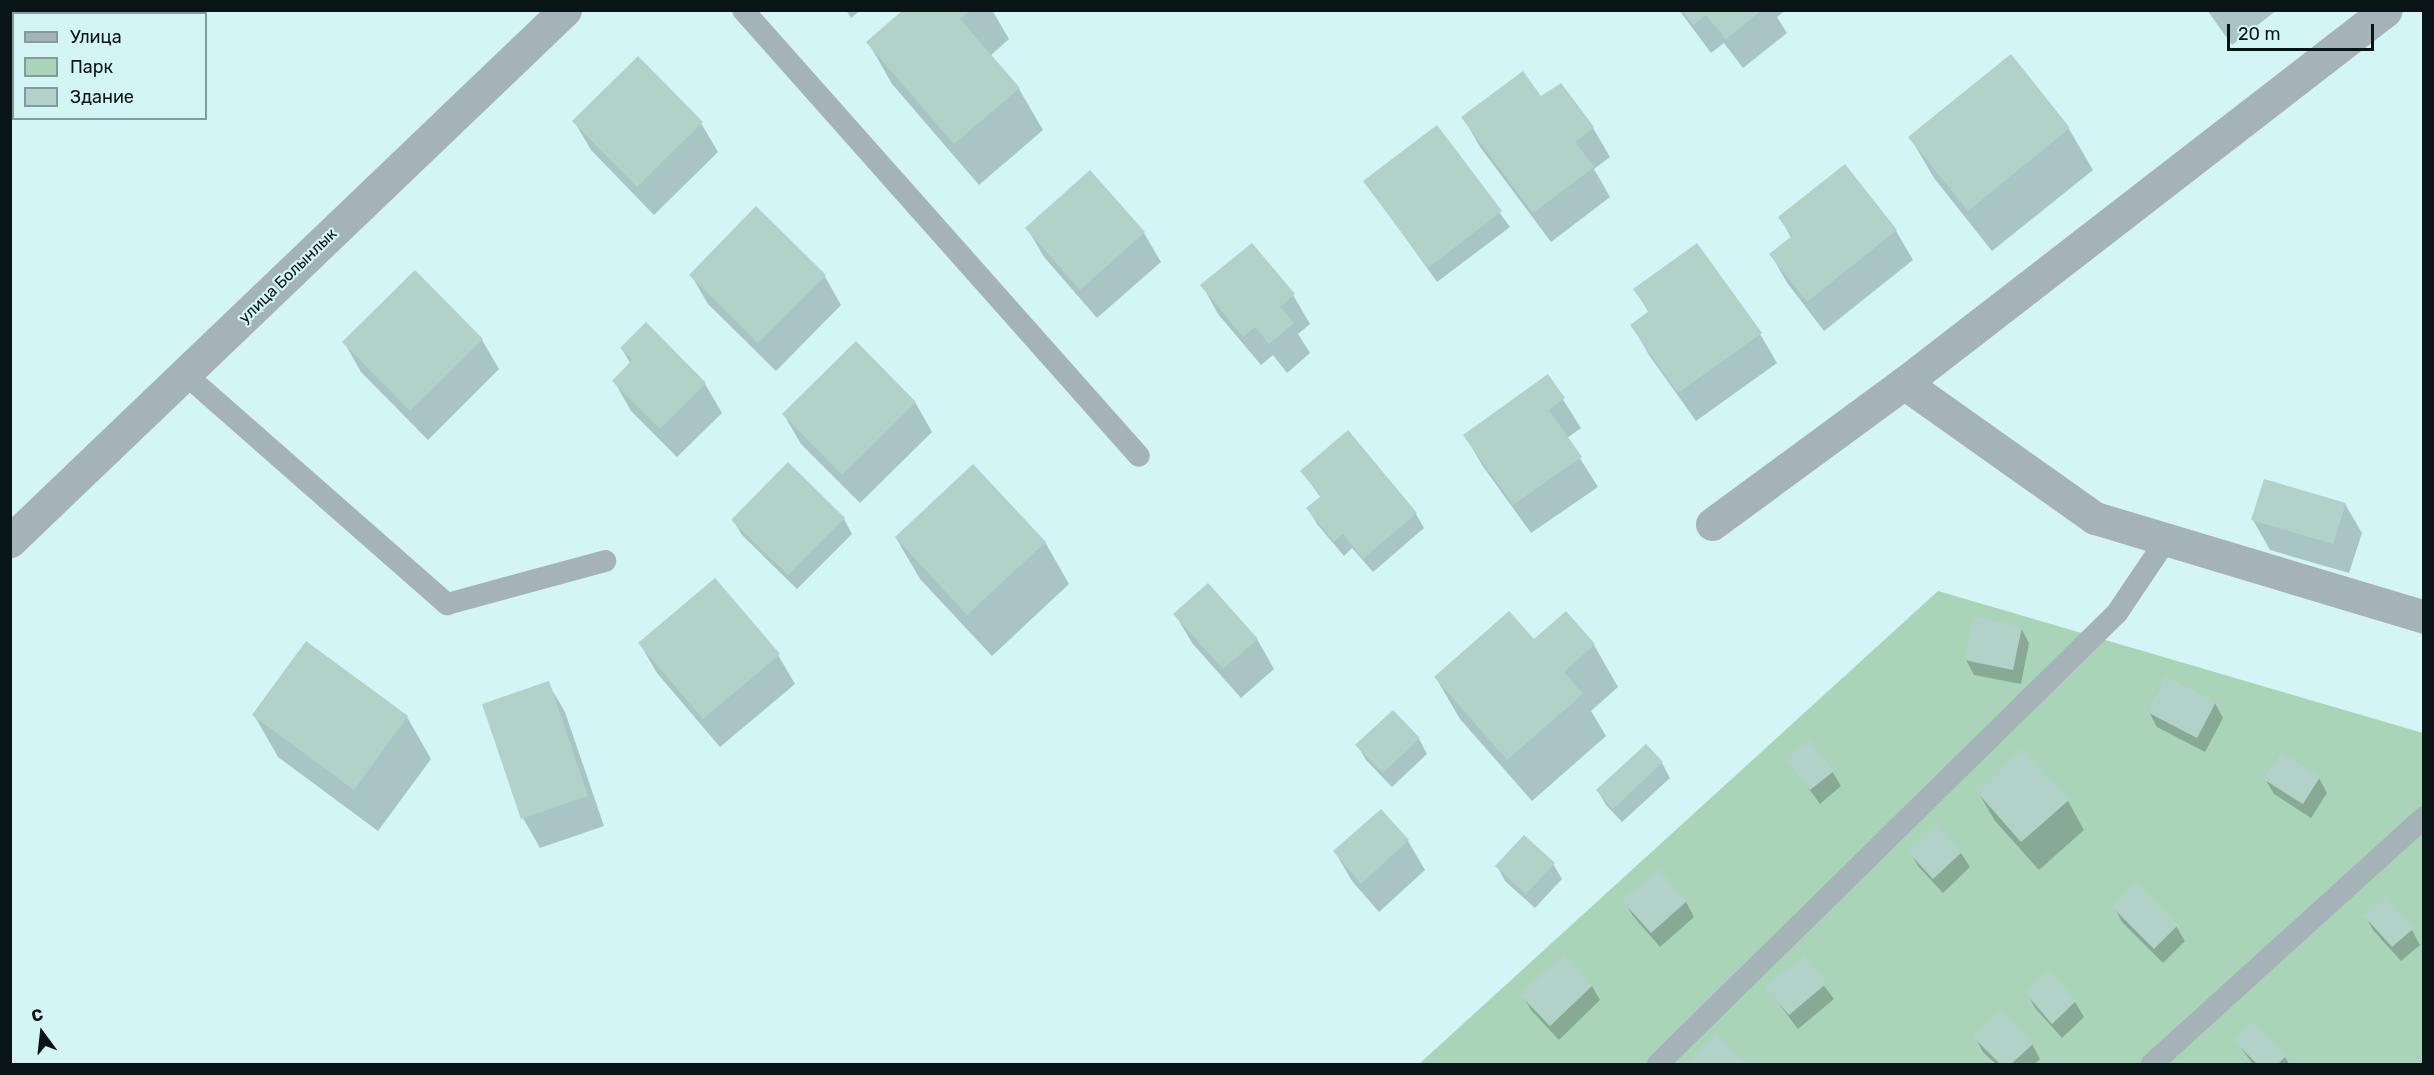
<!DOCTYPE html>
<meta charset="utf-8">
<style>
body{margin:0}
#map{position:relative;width:2434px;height:1075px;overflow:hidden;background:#d4f5f6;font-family:Rubik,sans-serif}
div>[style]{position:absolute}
.green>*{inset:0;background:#aad4b8}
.shadow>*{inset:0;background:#0003}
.building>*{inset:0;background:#b2d1c9}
.lane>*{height:22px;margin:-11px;padding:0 11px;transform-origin:11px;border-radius:11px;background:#a5b2b7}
.street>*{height:33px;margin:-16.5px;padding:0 16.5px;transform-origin:16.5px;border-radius:16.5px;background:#a5b2b7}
span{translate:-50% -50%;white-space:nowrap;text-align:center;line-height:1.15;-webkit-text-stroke:4.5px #d4f5f6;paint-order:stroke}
.street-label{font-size:16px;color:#081415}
.frame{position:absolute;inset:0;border:12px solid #081415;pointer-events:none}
.legend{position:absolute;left:12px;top:12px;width:195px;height:108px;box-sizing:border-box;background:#d4f5f6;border:2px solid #829b9c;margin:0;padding:8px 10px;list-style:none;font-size:18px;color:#081415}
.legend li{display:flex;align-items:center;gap:12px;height:30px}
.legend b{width:30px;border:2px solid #829b9c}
.north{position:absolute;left:12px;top:1003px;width:60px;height:60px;-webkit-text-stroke:4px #d4f5f6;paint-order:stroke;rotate:345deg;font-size:16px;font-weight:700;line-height:24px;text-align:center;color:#081415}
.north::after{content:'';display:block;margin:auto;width:21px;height:27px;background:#081415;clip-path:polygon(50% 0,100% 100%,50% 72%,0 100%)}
.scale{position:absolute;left:2227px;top:24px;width:147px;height:27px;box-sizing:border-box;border:3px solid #081415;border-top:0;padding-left:8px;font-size:18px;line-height:21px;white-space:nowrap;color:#081415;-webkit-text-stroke:4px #d4f5f6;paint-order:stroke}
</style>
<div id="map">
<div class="green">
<div style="clip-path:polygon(1938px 591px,2423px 733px,2423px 1064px,1419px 1064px)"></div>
</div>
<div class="shadow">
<div style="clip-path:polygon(846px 10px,861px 10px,851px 18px)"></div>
<div style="clip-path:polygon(905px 10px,992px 10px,1009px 39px,990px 56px,1019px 89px,1043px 130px,979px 185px,892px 84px,868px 42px)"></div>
<div style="clip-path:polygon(1679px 10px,1786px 10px,1777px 17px,1787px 33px,1743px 68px,1724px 43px,1711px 53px)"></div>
<div style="clip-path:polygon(2207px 10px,2277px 10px,2232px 45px)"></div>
<div style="clip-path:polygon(2011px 56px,2069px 129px,2093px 170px,1992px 251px,1934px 178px,1910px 137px)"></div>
<div style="clip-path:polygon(1561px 85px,1593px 128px,1610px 157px,1594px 169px,1610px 197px,1551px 242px,1480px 147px,1463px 117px,1541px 98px)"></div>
<div style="clip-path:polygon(574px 121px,701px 123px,718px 152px,654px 215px,591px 150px)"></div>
<div style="clip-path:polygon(1437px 127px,1510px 227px,1437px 282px,1365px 181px)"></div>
<div style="clip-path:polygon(1845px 166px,1896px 231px,1913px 260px,1824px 331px,1788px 284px,1771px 255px,1792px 239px,1780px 218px)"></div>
<div style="clip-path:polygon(1027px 228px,1144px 233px,1161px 262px,1097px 318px,1044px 257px)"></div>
<div style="clip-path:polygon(415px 272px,482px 340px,499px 369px,428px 440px,361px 372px,344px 342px)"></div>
<div style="clip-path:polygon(691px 275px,824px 275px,841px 305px,776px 371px,708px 304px)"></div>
<div style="clip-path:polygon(1202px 285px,1293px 295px,1310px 324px,1298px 334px,1310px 353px,1287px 373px,1273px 355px,1261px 365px,1218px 314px)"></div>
<div style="clip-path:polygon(1635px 290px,1760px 334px,1777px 363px,1696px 421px,1649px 355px,1632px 325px,1649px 313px)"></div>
<div style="clip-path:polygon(622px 349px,705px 384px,722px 413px,677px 457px,631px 411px,614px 381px,630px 363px)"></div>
<div style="clip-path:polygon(1548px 376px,1581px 428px,1567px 438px,1598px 487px,1531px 533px,1482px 465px,1465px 435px)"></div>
<div style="clip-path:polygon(915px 402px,932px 432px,860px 503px,801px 444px,784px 415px)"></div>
<div style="clip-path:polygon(1302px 471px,1416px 514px,1424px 528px,1373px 572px,1352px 548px,1344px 556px,1317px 524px,1308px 509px,1321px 498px)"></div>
<div style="clip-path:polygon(2345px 504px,2362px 533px,2349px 573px,2270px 550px,2253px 520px)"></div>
<div style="clip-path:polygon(844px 519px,852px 534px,797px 589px,742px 535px,733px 520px)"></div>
<div style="clip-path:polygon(896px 538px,1045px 542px,1069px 584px,992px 656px,920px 579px)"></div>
<div style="clip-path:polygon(1566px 613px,1594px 645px,1618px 687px,1591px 711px,1606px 736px,1532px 801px,1460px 719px,1436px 678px,1534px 642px)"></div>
<div style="clip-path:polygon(1175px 614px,1257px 639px,1274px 669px,1241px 698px,1192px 643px)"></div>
<div style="clip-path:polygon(2021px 628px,2029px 643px,2021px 684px,1974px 675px,1966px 660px)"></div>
<div style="clip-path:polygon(640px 644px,778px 655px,795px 684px,720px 747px,657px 673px)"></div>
<div style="clip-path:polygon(548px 683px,565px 712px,604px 826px,540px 848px,523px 818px)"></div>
<div style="clip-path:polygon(2215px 703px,2223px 718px,2205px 752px,2157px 727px,2149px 712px)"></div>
<div style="clip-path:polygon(254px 715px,407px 717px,431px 759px,378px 831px,278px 757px)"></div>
<div style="clip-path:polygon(1419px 739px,1427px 754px,1392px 787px,1366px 760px,1357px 745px)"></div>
<div style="clip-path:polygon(1787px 759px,1832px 771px,1841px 786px,1820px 804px)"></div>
<div style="clip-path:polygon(1662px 763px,1670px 778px,1622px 822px,1606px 805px,1598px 791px)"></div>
<div style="clip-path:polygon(2319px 778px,2327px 793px,2311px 818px,2274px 794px,2265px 779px)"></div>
<div style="clip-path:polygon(1978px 792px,2068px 801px,2084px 830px,2039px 870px,1995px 821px)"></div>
<div style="clip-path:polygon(1381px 811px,1408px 841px,1425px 870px,1379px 912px,1352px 881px,1335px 852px)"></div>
<div style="clip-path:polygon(1909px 851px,1961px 853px,1970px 867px,1943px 893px,1918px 866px)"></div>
<div style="clip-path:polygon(1553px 864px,1562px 879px,1535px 908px,1505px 881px,1497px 866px)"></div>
<div style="clip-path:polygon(1624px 901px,1686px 902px,1694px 917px,1660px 947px,1633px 916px)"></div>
<div style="clip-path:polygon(2114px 907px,2176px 926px,2185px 941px,2163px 963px,2122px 922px)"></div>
<div style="clip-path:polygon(2365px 915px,2412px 930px,2420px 945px,2401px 961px,2373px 930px)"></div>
<div style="clip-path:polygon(1803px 958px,1834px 999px,1798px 1029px,1767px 988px)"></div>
<div style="clip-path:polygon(2049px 973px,2075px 1002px,2084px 1017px,2062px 1038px,2035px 1008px,2027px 993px)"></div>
<div style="clip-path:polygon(1592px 986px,1600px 1000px,1559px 1040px,1531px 1010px,1522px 995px)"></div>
<div style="clip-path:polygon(1716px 1035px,1745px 1064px,1688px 1064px)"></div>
<div style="clip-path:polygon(1975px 1037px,2032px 1044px,2040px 1059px,2035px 1064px,1996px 1064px,1983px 1052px)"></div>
<div style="clip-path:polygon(2235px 1040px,2285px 1057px,2289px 1064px,2253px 1064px)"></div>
</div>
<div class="building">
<div style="clip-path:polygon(903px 10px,970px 10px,960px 19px,1020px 88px,954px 144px,866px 42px)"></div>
<div style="clip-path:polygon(1682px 10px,1762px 10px,1726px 39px,1706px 15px,1693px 25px)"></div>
<div style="clip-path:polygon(2011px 54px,2070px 128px,1968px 211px,1908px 137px)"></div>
<div style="clip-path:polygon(638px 56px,703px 122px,637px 187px,572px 121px)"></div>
<div style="clip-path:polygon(1523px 71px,1541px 96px,1561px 83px,1594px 127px,1575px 142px,1594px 167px,1533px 213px,1461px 117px)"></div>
<div style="clip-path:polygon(1437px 125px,1502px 211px,1428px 268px,1363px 181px)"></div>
<div style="clip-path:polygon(1845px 164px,1897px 230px,1807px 302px,1769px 254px,1792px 236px,1778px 217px)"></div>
<div style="clip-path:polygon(1090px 170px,1145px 232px,1080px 290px,1025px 228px)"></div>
<div style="clip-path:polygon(756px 206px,826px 275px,758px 343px,689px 275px)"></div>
<div style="clip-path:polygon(1252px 243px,1295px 294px,1280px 307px,1294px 323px,1269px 344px,1255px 327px,1243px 337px,1200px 285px)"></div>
<div style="clip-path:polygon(1697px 243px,1762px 333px,1678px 393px,1630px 325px,1649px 311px,1633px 289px)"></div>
<div style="clip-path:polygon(415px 270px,483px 339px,410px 411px,342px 342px)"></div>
<div style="clip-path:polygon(646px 322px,706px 383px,660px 429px,612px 381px,632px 360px,620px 348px)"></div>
<div style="clip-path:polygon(856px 341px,916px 402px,842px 475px,782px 414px)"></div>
<div style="clip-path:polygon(1548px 374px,1565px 398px,1549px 410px,1582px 457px,1513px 505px,1463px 435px)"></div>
<div style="clip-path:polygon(1348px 430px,1417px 513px,1363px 559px,1343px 534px,1334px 542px,1306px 508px,1321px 496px,1300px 471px)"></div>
<div style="clip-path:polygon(788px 462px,845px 518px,788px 575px,731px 520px)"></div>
<div style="clip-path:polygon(973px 464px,1046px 542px,967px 615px,895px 537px)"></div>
<div style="clip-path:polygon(2264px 479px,2346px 503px,2333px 544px,2251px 520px)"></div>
<div style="clip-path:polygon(715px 578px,780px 654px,703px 719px,638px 643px)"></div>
<div style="clip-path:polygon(1208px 583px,1258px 639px,1223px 669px,1173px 614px)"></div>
<div style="clip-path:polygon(1509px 611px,1534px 639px,1566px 611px,1595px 644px,1564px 672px,1583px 694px,1507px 760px,1434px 677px)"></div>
<div style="clip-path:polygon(1973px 616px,2022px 627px,2013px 670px,1964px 660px)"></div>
<div style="clip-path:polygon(306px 641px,408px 716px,354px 790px,252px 715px)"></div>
<div style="clip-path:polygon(2166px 677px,2216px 702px,2197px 738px,2147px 712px)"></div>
<div style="clip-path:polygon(549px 681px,588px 796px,521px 819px,482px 704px)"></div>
<div style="clip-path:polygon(1393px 710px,1420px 738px,1383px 773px,1355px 745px)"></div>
<div style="clip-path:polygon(1809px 740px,1834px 771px,1810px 790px,1785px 759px)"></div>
<div style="clip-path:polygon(1646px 744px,1663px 762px,1613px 809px,1596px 790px)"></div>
<div style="clip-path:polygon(2023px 749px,2069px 800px,2021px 842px,1976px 791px)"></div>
<div style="clip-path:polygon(2281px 752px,2320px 777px,2303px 804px,2263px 779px)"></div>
<div style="clip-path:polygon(1381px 809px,1409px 840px,1361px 884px,1333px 851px)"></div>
<div style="clip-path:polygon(1936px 824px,1962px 852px,1933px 879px,1907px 851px)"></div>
<div style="clip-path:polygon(1524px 835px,1555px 863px,1526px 894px,1495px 866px)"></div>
<div style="clip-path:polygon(1658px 869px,1687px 901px,1651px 933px,1622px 901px)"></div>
<div style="clip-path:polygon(2136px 883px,2178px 925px,2154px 949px,2112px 907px)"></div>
<div style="clip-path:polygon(2385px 896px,2413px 929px,2392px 947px,2363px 915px)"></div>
<div style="clip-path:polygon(1563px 954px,1593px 985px,1550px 1026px,1520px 995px)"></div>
<div style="clip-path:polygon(1804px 955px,1827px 983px,1789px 1015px,1765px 988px)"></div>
<div style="clip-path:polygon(2049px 971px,2076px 1001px,2052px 1024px,2025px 993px)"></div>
<div style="clip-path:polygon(2000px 1010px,2033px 1044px,2011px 1064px,2000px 1064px,1973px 1037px)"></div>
<div style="clip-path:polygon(2252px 1022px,2286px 1056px,2278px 1064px,2257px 1064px,2233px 1040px)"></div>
<div style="clip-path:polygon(1716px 1033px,1745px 1062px,1743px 1064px,1686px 1064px)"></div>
</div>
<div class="lane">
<div style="left:743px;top:10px;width:596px;rotate:48.4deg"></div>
<div style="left:185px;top:374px;width:349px;rotate:41.3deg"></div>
<div style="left:447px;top:604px;width:164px;rotate:-15.2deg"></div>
<div style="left:1658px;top:1064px;width:643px;rotate:-44.5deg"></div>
<div style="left:2117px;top:613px;width:89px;rotate:-56deg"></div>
<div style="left:2152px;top:1064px;width:367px;rotate:-42.2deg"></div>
</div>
<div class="street">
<div style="left:1904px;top:383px;width:609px;rotate:-37.73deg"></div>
<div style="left:1712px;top:524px;width:238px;rotate:-36.3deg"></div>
<div style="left:1904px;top:383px;width:234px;rotate:35.3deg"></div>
<div style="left:2095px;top:518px;width:344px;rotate:16.7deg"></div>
<div style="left:10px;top:541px;width:768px;rotate:-43.73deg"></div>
</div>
<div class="street-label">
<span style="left:288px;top:276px;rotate:-44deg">улица Болынлык</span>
</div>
<div class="frame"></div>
<ul class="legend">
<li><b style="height:8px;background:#a5b2b7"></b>Улица</li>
<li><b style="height:16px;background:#aad4b8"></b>Парк</li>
<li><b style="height:16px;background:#b2d1c9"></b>Здание</li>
</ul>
<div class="north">С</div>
<div class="scale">20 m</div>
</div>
